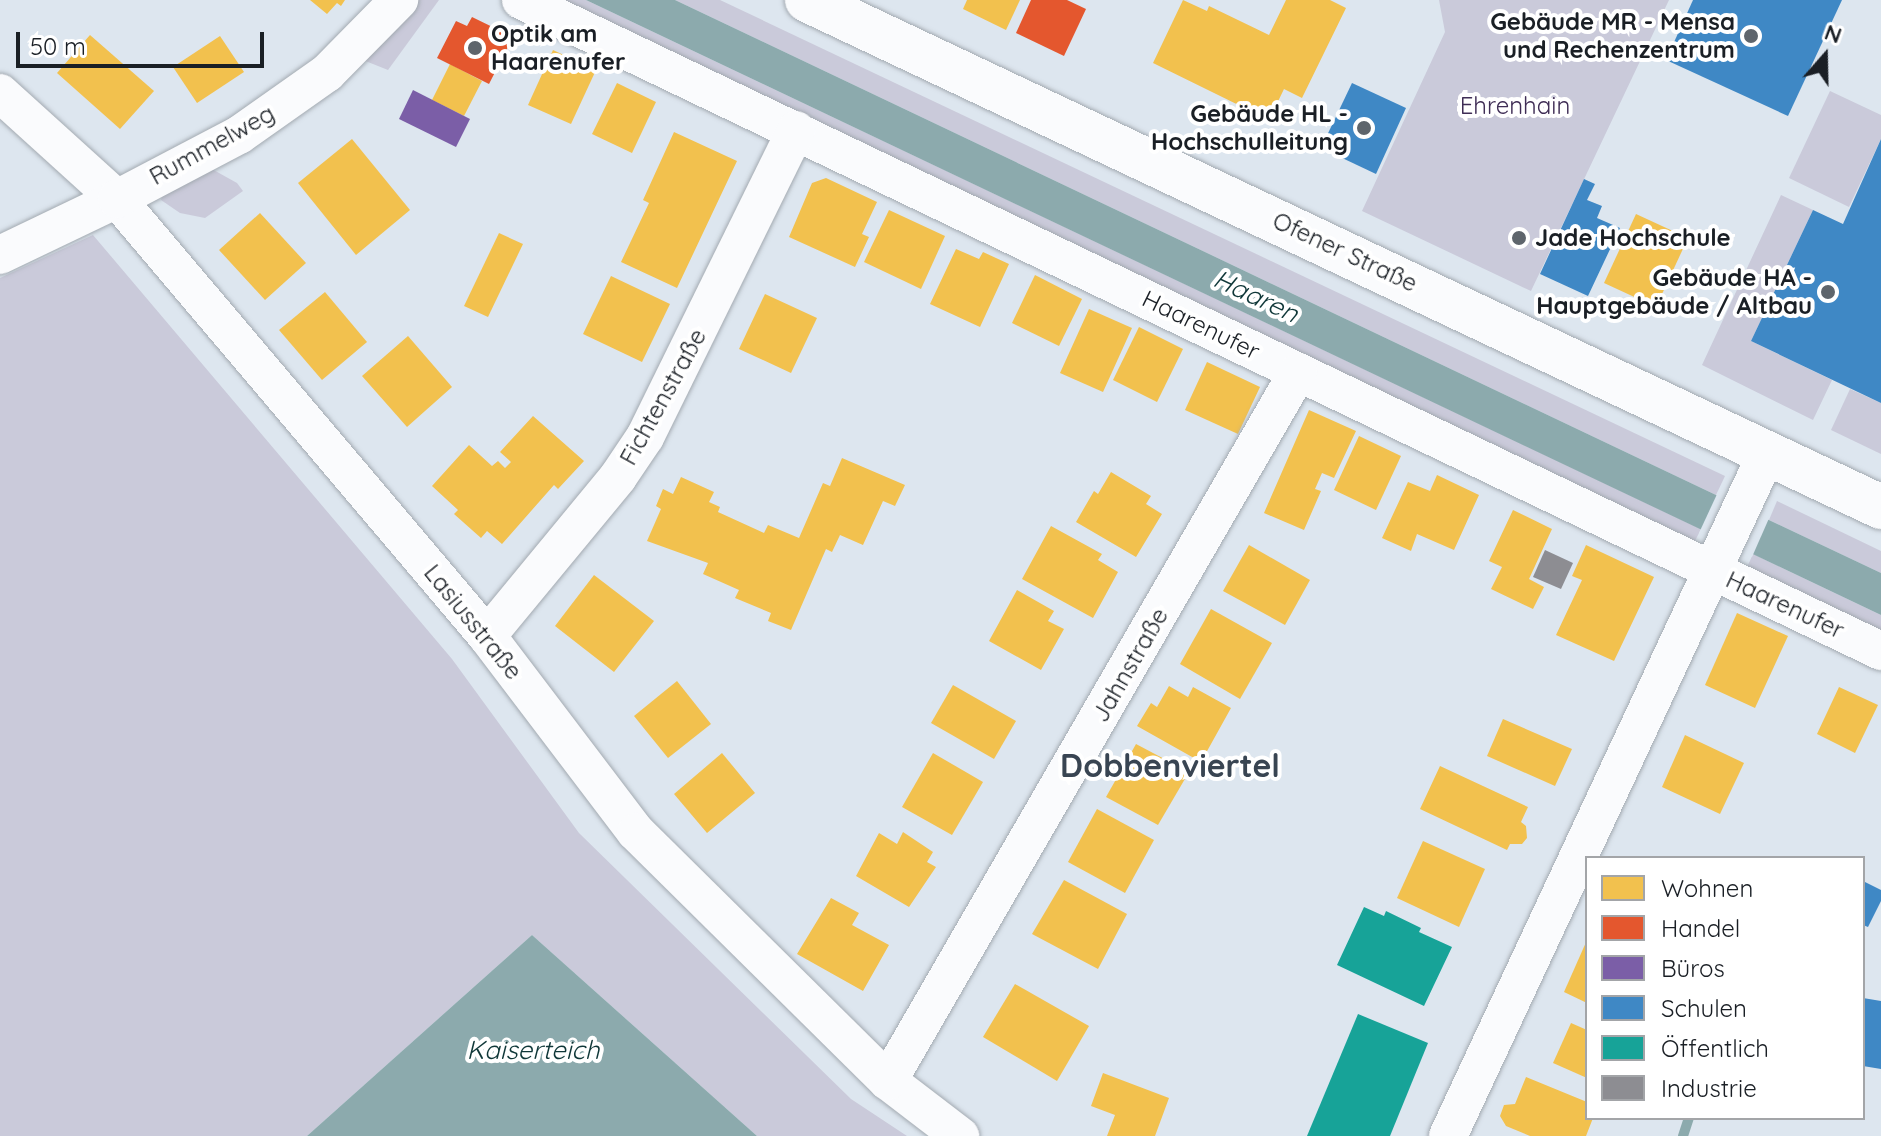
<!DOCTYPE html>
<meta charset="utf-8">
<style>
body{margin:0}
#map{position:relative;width:1881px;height:1136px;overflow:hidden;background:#dde6ef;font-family:Quicksand,sans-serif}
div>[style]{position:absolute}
.green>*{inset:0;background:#cacada}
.water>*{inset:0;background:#8caaad}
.pier>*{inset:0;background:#dde6ef}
.homes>*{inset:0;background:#f2c14e}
.shops>*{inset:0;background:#e4572e}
.offices>*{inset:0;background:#7b5ea7}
.schools>*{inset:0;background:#3f88c5}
.public>*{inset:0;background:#17a398}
.industry>*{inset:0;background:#8d8d92}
.stream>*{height:10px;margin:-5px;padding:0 5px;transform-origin:5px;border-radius:5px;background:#8caaad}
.roads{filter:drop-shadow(0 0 2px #a3aab1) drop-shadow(0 0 2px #a3aab1)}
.street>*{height:38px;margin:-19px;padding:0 19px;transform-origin:19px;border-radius:19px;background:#fafbfd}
.secondary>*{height:44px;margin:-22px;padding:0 22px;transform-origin:22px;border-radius:22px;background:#fafbfd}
.dots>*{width:22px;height:22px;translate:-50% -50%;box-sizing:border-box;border:4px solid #fff;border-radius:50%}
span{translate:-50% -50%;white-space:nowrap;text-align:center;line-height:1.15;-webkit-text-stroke:8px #fff;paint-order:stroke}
.poi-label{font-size:24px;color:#1a1f25;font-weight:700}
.right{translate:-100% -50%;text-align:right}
.left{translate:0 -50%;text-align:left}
.park-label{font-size:24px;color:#3f2d55}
.street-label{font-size:24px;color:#1a1f25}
.water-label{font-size:26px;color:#0f3738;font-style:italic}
.district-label{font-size:32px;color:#394552;font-weight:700}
.legend{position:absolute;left:1585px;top:856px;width:280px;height:264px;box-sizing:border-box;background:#fff;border:2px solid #a3a5a8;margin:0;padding:10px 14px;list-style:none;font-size:24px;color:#1a1f25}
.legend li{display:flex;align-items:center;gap:16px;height:40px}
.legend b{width:40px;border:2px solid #a3a5a8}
.north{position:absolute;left:1785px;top:16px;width:80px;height:80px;-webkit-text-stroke:6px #fff;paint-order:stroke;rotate:20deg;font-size:22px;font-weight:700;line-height:32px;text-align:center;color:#1a1f25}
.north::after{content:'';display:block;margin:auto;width:28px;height:36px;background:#1a1f25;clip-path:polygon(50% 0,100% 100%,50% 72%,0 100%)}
.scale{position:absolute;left:16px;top:32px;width:248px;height:36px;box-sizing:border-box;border:4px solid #1a1f25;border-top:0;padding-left:10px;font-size:24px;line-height:28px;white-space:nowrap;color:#1a1f25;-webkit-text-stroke:6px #fff;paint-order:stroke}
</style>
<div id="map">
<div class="green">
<div style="clip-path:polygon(419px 0,439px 0,388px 70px,363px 60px)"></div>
<div style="clip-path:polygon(542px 0,586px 0,1701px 529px,1691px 549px)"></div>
<div style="clip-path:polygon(675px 0,720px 0,1725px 476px,1716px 495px)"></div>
<div style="clip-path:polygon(1439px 0,1669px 0,1531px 291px,1362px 211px,1445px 32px)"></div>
<div style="clip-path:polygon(1830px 91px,1881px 115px,1881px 139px,1849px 207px,1789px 178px)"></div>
<div style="clip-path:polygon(210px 168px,237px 183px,243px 191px,205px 218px,180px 213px,161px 200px,162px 196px)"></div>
<div style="clip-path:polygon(1781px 195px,1813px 210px,1751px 341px,1832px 380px,1813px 420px,1702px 365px)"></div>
<div style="clip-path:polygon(93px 235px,452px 659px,579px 833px,851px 1099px,907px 1136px,757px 1136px,532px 935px,307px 1136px,0 1136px,0 278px)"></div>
<div style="clip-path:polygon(1850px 389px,1881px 403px,1881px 454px,1831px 430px)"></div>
<div style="clip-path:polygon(1777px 501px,1881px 551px,1881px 573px,1769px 520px)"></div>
<div style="clip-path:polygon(1753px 554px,1881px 615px,1881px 639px,1744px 574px)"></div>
</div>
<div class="water">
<div style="clip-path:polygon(586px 0,675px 0,1716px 495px,1881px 573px,1881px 615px)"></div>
<div style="clip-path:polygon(532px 935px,757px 1136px,307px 1136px)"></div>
</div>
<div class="pier">
<div style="clip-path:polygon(1718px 492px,1770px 516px,1752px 557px,1699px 533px)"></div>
</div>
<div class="homes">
<div style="clip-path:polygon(310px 0,345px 0,341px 6px,337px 3px,327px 14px)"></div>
<div style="clip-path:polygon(967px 0,1020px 0,1006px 30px,963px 9px)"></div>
<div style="clip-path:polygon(1183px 0,1207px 11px,1209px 6px,1269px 35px,1286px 0,1330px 0,1346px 8px,1302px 98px,1284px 89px,1269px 120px,1153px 63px)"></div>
<div style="clip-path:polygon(90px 35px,154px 91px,120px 129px,57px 73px)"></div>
<div style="clip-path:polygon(220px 36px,244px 72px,197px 103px,173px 67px)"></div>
<div style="clip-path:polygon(553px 50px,596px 70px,571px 124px,528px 105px)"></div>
<div style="clip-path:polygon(450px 64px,482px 81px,464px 116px,432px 100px)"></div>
<div style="clip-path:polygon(617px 83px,656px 102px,632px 153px,592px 134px)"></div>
<div style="clip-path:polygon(674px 132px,737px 161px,677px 288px,621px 262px,649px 203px,643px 200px)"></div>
<div style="clip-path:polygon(352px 139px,410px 210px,356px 255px,298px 183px)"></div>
<div style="clip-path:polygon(826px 178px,877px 202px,862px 234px,869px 237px,855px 267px,789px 237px,812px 183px)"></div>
<div style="clip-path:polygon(889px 210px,945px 236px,921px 289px,864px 262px)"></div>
<div style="clip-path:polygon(260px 213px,306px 263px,265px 300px,219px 250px)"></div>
<div style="clip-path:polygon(1636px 214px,1688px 238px,1656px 307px,1604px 283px)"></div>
<div style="clip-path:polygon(499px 233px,523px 244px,488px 317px,464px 306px)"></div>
<div style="clip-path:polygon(956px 249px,979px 259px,983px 252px,1009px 264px,980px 327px,930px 304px)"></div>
<div style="clip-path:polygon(1035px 275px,1082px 299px,1059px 346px,1012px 323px)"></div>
<div style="clip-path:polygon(611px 276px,670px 304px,642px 362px,583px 334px)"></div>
<div style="clip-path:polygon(325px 292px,367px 342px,322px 380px,279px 330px)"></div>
<div style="clip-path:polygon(765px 294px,817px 318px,791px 373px,739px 349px)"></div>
<div style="clip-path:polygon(1089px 309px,1132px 328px,1103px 392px,1060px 373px)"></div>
<div style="clip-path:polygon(1139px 327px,1183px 349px,1157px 402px,1113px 380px)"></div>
<div style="clip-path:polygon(408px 336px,452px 387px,407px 427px,362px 376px)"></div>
<div style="clip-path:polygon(1207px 362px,1260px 387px,1238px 434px,1185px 410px)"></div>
<div style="clip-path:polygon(1309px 410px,1356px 431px,1334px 478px,1322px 473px,1315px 489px,1321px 491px,1304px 530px,1264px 513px)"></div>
<div style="clip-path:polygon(533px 416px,584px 461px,558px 489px,554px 485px,502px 544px,487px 531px,481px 538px,454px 514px,458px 510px,432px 486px,469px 445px,492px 466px,498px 461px,505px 468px,511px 462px,500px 452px)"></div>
<div style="clip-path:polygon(1359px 436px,1401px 456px,1376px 510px,1334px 490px)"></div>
<div style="clip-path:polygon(842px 458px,905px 485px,895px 506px,883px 501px,863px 545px,840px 535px,832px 552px,826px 549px,791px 630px,768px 621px,771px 613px,735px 598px,739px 590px,703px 574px,708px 563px,647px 541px,661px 509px,656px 506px,663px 489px,673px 494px,681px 477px,714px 492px,709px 502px,720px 507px,718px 512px,764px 533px,768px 525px,799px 538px,823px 483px,830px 486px)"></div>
<div style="clip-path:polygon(1111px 472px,1151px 496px,1146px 504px,1162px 514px,1136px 557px,1076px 522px,1094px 491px,1098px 494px)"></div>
<div style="clip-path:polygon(1437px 475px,1479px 495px,1454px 550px,1417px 534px,1411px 551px,1382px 538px,1408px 482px,1430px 491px)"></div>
<div style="clip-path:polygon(1513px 510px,1552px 529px,1529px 579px,1544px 587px,1533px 609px,1491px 589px,1502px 567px,1489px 561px)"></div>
<div style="clip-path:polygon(1051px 526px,1102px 554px,1098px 560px,1118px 572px,1093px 618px,1022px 579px)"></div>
<div style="clip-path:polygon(1249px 545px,1310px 580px,1285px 625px,1223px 591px)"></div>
<div style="clip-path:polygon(1586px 545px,1654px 577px,1614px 661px,1556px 635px,1582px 580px,1572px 576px)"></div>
<div style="clip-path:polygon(594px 575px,654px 621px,614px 672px,555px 626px)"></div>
<div style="clip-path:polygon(1017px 590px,1054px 611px,1048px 621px,1064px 629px,1041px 670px,989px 641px)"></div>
<div style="clip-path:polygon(1211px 609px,1272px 643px,1240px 699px,1180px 664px)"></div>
<div style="clip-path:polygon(1737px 613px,1788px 636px,1755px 708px,1705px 685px)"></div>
<div style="clip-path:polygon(677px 681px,711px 724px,668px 758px,634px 716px)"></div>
<div style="clip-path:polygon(953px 685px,1016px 721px,994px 759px,931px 723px)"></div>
<div style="clip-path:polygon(1169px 686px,1188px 697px,1193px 687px,1231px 708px,1201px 762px,1137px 726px,1151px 703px,1157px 707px)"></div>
<div style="clip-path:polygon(1839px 687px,1878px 705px,1855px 753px,1817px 734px)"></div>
<div style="clip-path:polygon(1503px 719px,1572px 749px,1555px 786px,1487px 756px)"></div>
<div style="clip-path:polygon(1685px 735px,1744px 763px,1720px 814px,1662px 787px)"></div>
<div style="clip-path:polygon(1136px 744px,1189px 772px,1158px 825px,1106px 797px)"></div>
<div style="clip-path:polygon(722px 753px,755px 793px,707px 833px,674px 794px)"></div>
<div style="clip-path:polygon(933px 753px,983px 782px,952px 835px,902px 807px)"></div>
<div style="clip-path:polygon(1440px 766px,1528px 807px,1521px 822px,1526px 826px,1527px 838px,1522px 844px,1510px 844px,1507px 850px,1420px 809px)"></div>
<div style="clip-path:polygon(1097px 809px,1154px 840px,1125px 893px,1068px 862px)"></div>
<div style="clip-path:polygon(903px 832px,933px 852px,927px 862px,936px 867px,909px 907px,856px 876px,879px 833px,897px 844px)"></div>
<div style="clip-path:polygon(1423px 841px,1485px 869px,1459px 927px,1397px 898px)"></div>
<div style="clip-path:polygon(1064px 880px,1127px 914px,1098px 969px,1032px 934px)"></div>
<div style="clip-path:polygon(831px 898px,859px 913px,852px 925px,889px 945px,863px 991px,797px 954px)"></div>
<div style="clip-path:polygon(1587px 940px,1587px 1003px,1564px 992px)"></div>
<div style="clip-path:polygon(1015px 984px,1089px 1026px,1057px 1081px,983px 1037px)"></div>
<div style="clip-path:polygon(1571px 1023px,1587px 1030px,1587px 1078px,1553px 1063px)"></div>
<div style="clip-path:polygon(1103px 1073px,1169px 1098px,1155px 1136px,1107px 1136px,1115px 1115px,1091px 1106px)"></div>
<div style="clip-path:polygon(1526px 1077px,1587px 1102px,1587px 1118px,1593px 1118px,1586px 1136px,1530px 1136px,1506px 1126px,1500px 1116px,1504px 1105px,1515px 1104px)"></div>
</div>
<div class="shops">
<div style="clip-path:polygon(1031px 0,1067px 0,1086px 9px,1064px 56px,1016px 33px)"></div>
<div style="clip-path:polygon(472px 17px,513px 37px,489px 84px,437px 58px,456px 21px,467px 26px)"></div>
</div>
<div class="offices">
<div style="clip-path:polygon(413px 90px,470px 119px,456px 147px,399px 119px)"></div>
</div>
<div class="schools">
<div style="clip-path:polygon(1693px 0,1842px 0,1788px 116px,1666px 60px)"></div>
<div style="clip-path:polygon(1352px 83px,1406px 108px,1376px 174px,1321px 148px)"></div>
<div style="clip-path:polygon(1881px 139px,1881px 403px,1751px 341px,1813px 210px,1843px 224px)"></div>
<div style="clip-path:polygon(1584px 179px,1595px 184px,1587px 200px,1602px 206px,1597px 218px,1620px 228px,1588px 296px,1540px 274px)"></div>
<div style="clip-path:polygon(1863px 881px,1881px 890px,1881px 901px,1868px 927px,1863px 925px)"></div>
<div style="clip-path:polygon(1863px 998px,1881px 1001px,1881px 1069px,1863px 1066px)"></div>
</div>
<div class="public">
<div style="clip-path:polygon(1364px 907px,1384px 916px,1386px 911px,1421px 928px,1419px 932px,1452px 947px,1424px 1006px,1337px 965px)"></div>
<div style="clip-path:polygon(1358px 1014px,1428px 1043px,1390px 1136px,1307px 1136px)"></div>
</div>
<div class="industry">
<div style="clip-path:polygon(1545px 550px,1573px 563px,1561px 589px,1533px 577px)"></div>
</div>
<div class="stream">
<div style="left:1683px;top:1136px;width:19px;rotate:-72deg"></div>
</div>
<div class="roads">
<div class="street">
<div style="left:521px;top:0;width:1508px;rotate:25.58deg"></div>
<div style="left:0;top:93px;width:158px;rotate:42.2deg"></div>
<div style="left:117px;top:199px;width:573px;rotate:49.75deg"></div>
<div style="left:487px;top:636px;width:246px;rotate:52.8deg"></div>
<div style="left:636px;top:832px;width:354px;rotate:44.7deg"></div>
<div style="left:888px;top:1081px;width:91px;rotate:37.4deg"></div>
<div style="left:0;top:255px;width:130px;rotate:-25.6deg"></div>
<div style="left:117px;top:199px;width:138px;rotate:-27.7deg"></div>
<div style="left:239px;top:135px;width:108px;rotate:-35.2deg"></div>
<div style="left:327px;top:73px;width:103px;rotate:-45.4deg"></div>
<div style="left:487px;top:636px;width:206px;rotate:-50.5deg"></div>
<div style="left:618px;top:477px;width:48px;rotate:-56deg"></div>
<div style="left:645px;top:437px;width:342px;rotate:-63.8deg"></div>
<div style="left:888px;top:1081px;width:819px;rotate:-59.96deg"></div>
<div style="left:1448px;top:1136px;width:754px;rotate:-64.96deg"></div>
</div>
<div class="secondary">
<div style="left:807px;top:0;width:1188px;rotate:25.27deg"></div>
</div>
</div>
<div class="dots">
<div style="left:1751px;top:36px;background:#5e656c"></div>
<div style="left:475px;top:48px;background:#5e656c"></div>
<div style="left:1364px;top:128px;background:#5e656c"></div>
<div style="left:1519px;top:238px;background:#5e656c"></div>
<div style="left:1828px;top:292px;background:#5e656c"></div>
</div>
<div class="poi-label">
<span class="right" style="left:1735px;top:36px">Gebäude MR - Mensa<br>und Rechenzentrum</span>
<span class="left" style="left:491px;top:48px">Optik am<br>Haarenufer</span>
<span class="right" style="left:1348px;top:128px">Gebäude HL -<br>Hochschulleitung</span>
<span class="left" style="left:1535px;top:238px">Jade Hochschule</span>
<span class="right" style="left:1812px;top:292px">Gebäude HA -<br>Hauptgebäude / Altbau</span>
</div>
<div class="park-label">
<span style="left:1515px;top:106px">Ehrenhain</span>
</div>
<div class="street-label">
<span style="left:212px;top:145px;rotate:-29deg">Rummelweg</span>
<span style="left:1345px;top:252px;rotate:25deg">Ofener Straße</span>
<span style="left:1201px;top:325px;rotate:26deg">Haarenufer</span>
<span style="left:663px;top:397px;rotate:-61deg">Fichtenstraße</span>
<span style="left:1785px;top:605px;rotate:25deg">Haarenufer</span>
<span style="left:473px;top:622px;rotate:51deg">Lasiusstraße</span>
<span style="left:1130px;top:665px;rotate:-60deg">Jahnstraße</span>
</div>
<div class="water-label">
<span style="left:1256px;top:296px;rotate:25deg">Haaren</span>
<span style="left:533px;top:1050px">Kaiserteich</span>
</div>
<div class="district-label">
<span style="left:1170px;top:765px">Dobbenviertel</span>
</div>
<ul class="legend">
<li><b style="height:22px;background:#f2c14e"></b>Wohnen</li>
<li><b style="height:22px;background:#e4572e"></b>Handel</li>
<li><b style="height:22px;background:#7b5ea7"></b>Büros</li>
<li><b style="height:22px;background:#3f88c5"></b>Schulen</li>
<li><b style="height:22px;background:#17a398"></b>Öffentlich</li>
<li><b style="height:22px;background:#8d8d92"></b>Industrie</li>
</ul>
<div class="north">N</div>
<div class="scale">50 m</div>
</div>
